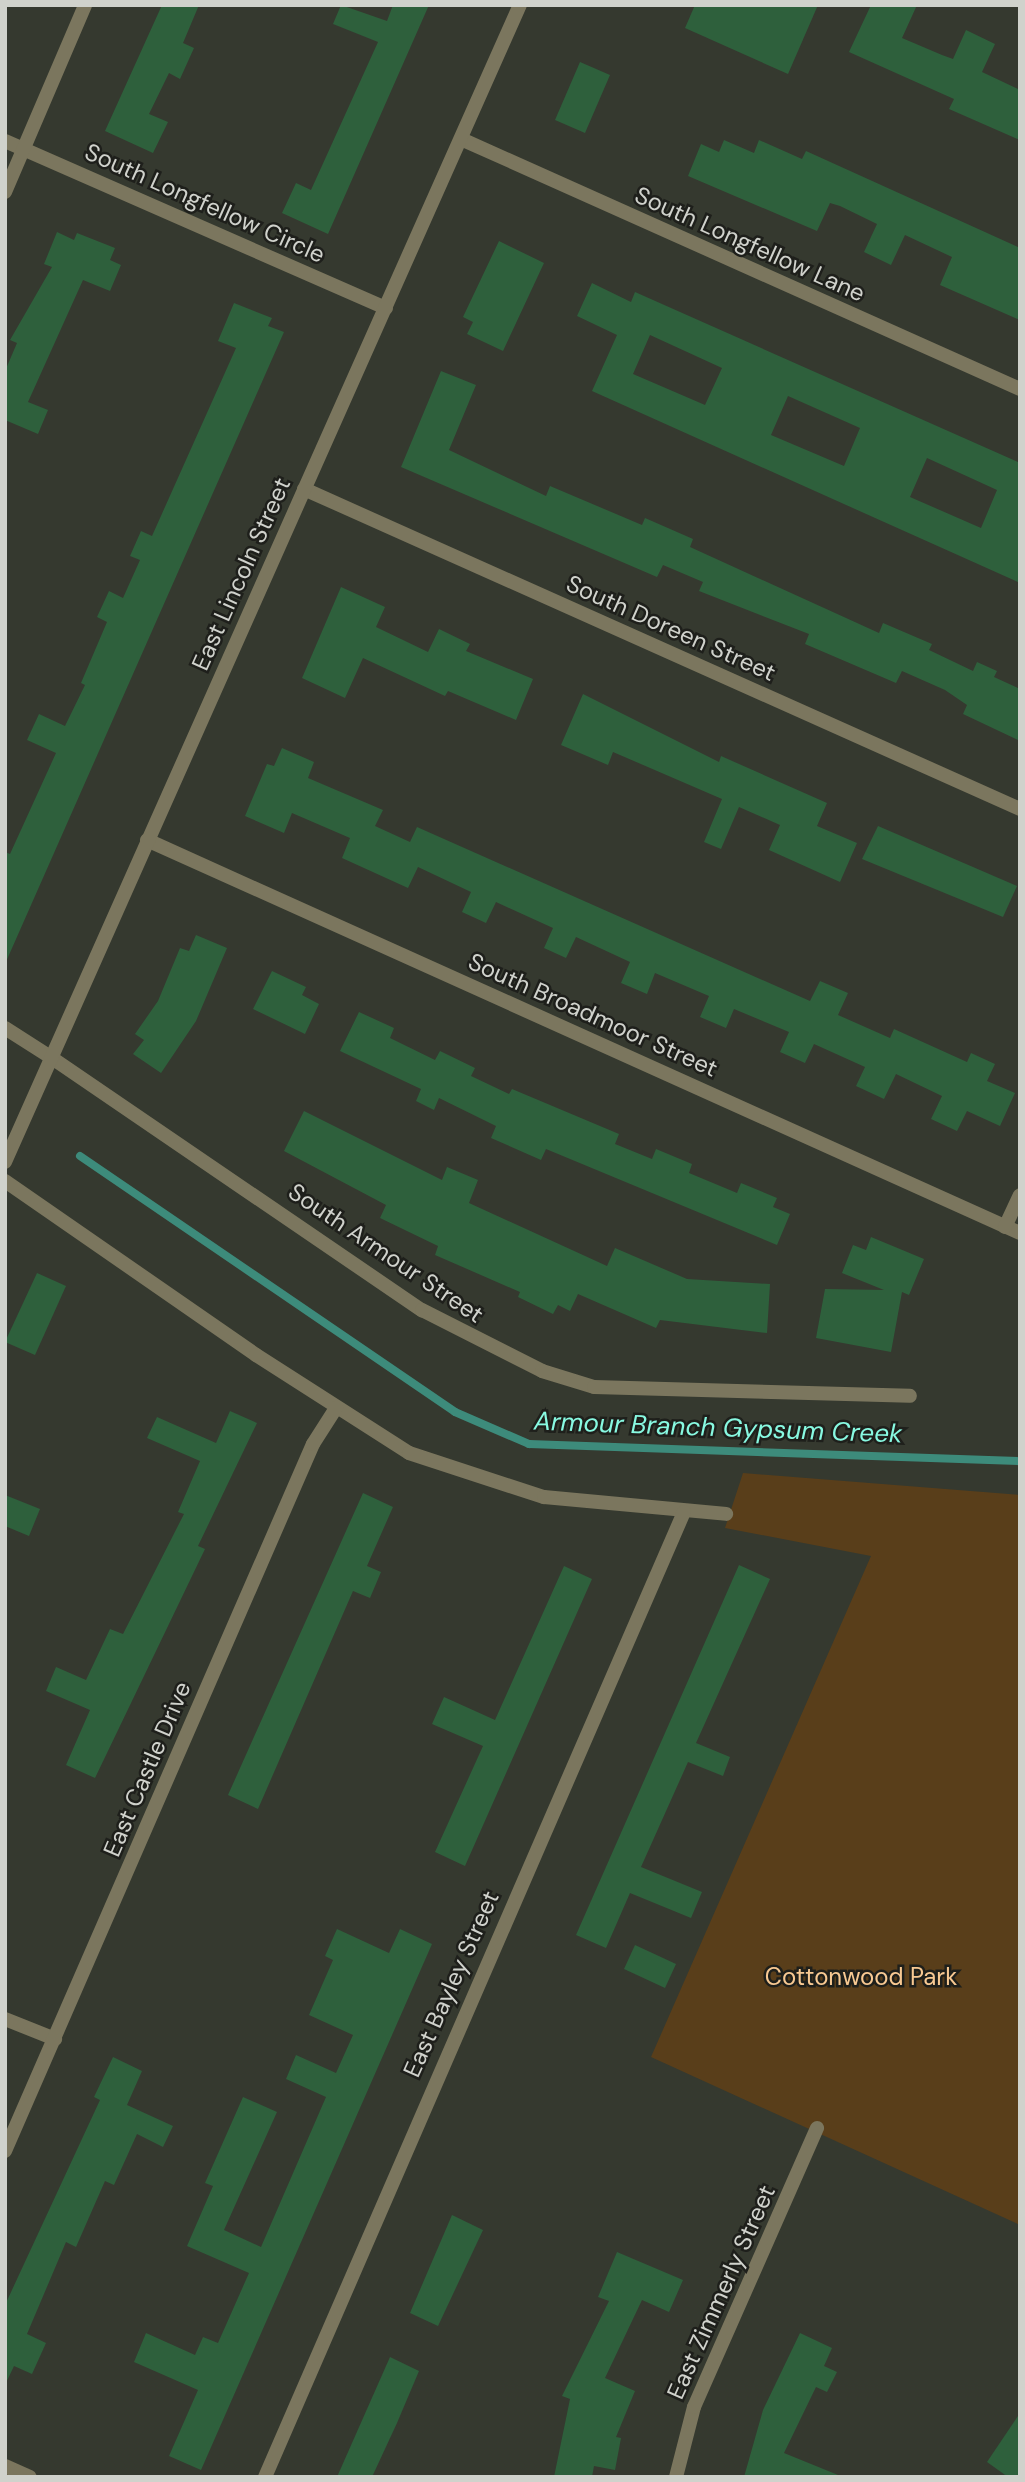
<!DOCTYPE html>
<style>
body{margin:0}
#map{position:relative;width:1025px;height:2482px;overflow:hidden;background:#35392f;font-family:"DM Sans",sans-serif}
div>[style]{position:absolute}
.green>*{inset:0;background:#593e1a}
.stream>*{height:8px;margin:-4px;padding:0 4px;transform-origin:4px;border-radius:4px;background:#3d8b7b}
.building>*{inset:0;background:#2e603c}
.minor>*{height:14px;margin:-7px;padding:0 7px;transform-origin:7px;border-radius:7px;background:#7b765e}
.tertiary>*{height:14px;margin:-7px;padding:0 7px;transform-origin:7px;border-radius:7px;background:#7b765e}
span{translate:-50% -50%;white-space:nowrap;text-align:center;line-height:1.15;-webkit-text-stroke:5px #1e1f1b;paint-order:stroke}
.street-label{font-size:24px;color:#d0d2cc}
.park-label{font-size:24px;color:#f8c992}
.water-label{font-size:26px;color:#88f9e1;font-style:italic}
.frame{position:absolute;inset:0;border:7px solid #d0d2cc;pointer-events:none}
</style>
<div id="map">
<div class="green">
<div style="clip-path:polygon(743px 1473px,1020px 1495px,1020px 2225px,651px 2057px,871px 1556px,725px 1528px)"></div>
</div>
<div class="stream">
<div style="left:80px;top:1156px;width:454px;rotate:34.3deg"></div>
<div style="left:455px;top:1412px;width:81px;rotate:23.4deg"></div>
<div style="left:529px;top:1444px;width:491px;rotate:2deg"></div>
</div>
<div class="building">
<div style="clip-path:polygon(162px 5px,199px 5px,183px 43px,194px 48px,180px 79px,169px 73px,149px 114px,168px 122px,153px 153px,105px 131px)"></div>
<div style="clip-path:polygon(341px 5px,387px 21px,393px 5px,429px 5px,328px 234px,282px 213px,296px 183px,311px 190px,378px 42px,333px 24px)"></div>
<div style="clip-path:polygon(695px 5px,818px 5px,788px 74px,685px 28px)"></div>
<div style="clip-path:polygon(871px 5px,917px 5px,902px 38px,942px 55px,953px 59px,966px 30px,995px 44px,982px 72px,1020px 90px,1020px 140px,949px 109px,954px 99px,849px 52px)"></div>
<div style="clip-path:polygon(580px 62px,610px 75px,585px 133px,555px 120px)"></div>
<div style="clip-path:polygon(724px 140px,754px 153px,759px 140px,802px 159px,806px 151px,1020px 248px,1020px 320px,940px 285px,952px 257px,905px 235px,891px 265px,864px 252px,877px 224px,840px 206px,830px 203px,817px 231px,688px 176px,701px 144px,719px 152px)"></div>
<div style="clip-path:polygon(57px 232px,74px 240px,77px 233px,115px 248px,110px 260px,121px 265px,110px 291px,83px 280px,28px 402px,48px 410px,38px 434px,5px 420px,5px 371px,17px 343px,10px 340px,52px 267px,44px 264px)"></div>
<div style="clip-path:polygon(499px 241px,544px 263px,503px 351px,467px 334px,473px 322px,463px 317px)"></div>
<div style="clip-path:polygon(evenodd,592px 283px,631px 302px,635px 292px,1020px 463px,1020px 583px,592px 391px,617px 335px,577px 316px,592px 283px,650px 335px,722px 368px,705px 405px,633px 374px,650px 335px,592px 283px,788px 396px,860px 428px,844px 466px,771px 435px,788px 396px,592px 283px,927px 458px,997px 490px,981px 528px,910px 497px,927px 458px)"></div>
<div style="clip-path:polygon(234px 303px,272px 318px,268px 326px,284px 332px,5px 964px,5px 852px,10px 854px,56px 753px,27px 740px,39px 714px,65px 726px,85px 685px,81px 683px,107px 622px,97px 617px,109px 591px,123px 598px,140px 560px,130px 556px,141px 531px,152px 536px,236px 348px,218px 341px)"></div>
<div style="clip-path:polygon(441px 371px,476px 385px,449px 450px,546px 496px,550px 486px,642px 525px,645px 518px,693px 539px,690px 547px,879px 633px,883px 623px,932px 644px,929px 650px,973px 671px,977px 662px,997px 671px,994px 677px,1020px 689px,1020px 741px,963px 714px,967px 705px,945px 690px,902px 671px,896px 683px,805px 644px,809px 634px,699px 591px,703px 582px,663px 565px,657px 577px,401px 467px)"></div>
<div style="clip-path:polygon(341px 587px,385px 607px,376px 627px,428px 652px,439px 629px,470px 644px,466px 651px,533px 679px,516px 720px,448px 691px,445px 696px,363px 658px,345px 698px,302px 678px)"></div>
<div style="clip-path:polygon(583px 694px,719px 762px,721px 756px,827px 803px,817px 826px,857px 843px,840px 882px,769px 850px,780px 825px,739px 807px,721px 849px,704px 842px,722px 799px,613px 752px,608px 765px,561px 745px)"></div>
<div style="clip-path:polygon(282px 748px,314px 762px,308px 778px,383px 810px,375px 826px,410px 842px,417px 827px,810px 1001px,820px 981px,848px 993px,838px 1015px,890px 1038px,894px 1029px,967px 1062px,971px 1053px,995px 1064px,987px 1081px,1015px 1093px,1000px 1126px,967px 1111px,957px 1131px,931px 1119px,942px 1096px,896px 1074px,884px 1099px,856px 1086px,865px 1067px,814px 1044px,805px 1063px,780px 1052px,789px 1032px,734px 1009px,726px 1028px,700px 1017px,709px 996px,655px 973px,647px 994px,621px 983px,630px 962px,576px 937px,566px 958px,544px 948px,553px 928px,496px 902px,486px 923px,462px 912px,471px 892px,418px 867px,408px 888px,342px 858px,350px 838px,292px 813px,284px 833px,245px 816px,267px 764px,274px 766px)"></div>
<div style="clip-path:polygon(878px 826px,1017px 886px,1003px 917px,862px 859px)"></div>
<div style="clip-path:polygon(196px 935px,227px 948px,196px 1021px,161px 1073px,133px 1054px,144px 1040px,135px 1034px,158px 1001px,180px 948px,189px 951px)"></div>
<div style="clip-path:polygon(272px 971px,306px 987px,302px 995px,319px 1004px,305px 1034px,253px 1009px)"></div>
<div style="clip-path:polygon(359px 1012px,394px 1028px,390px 1038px,435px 1060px,440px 1051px,475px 1068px,471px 1076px,509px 1094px,512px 1089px,619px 1134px,615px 1144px,652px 1159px,656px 1149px,692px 1164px,689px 1173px,737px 1193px,741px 1183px,777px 1198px,773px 1207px,790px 1214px,777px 1245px,546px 1149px,541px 1160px,491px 1138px,496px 1126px,439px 1098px,434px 1110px,416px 1101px,421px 1089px,340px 1051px)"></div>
<div style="clip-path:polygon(304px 1111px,442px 1180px,447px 1167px,478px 1180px,469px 1203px,607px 1266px,615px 1248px,687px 1279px,770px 1284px,767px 1333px,660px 1320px,656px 1328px,578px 1294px,570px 1311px,558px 1305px,553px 1314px,518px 1297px,520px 1292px,435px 1255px,438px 1246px,380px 1218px,386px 1205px,284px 1151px)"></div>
<div style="clip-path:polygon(871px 1237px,924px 1259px,909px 1295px,902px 1292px,891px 1352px,816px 1338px,825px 1289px,884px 1290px,842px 1273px,853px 1245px,866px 1250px)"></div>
<div style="clip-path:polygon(37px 1273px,66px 1286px,35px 1355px,5px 1342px)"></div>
<div style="clip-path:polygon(230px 1411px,257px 1423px,198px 1546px,205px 1549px,95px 1778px,66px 1765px,90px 1710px,46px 1691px,56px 1667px,86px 1680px,110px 1629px,123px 1634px,184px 1514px,178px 1512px,200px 1461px,147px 1438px,157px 1417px,216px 1443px)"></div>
<div style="clip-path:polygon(363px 1493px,393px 1507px,367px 1566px,381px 1572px,370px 1598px,353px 1591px,258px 1809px,228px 1795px)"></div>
<div style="clip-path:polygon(5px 1495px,40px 1509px,29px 1536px,5px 1526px)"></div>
<div style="clip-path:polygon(739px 1565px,770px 1579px,696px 1743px,730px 1757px,723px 1776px,688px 1762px,641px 1867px,702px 1892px,691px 1918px,630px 1893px,606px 1948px,576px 1935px)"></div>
<div style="clip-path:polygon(564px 1566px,592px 1579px,465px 1866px,435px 1852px,483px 1746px,432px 1724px,444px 1697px,495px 1720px)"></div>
<div style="clip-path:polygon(337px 1929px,389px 1953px,400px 1929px,432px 1944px,201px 2470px,169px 2456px,198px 2390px,134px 2362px,146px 2333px,195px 2355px,203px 2337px,218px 2343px,249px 2273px,187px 2246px,213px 2186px,205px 2183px,243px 2097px,277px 2112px,224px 2230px,261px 2247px,326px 2097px,286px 2079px,296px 2055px,336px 2073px,353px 2035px,309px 2015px,333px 1960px,325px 1956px)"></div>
<div style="clip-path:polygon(635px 1945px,676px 1964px,665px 1988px,624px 1969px)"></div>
<div style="clip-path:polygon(113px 2057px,142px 2071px,127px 2105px,173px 2126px,163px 2147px,137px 2134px,114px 2185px,105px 2181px,76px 2247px,66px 2242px,27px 2334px,46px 2343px,32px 2374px,14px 2366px,5px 2385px,5px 2305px,100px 2100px,94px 2097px)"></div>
<div style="clip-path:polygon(452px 2215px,483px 2230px,438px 2326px,410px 2313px)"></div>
<div style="clip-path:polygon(617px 2252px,683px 2280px,669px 2312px,642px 2300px,605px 2378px,635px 2391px,616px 2437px,621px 2438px,615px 2470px,594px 2466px,592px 2477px,554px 2477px,570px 2399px,562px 2396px,609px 2301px,598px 2297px)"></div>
<div style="clip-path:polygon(800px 2333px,832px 2348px,824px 2366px,837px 2372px,827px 2392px,816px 2387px,784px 2453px,843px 2477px,744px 2477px,763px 2410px)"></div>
<div style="clip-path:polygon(390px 2357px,419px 2371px,397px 2423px,372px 2477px,337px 2477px)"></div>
<div style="clip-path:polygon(1020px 2413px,1020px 2477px,1008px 2477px,987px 2462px)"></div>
</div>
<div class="minor">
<div style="left:461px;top:139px;width:612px;rotate:24.1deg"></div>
<div style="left:5px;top:141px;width:416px;rotate:23.7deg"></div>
<div style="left:5px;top:192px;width:203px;rotate:-66.8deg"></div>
<div style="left:304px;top:489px;width:784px;rotate:24.08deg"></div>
<div style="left:147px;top:840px;width:957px;rotate:24.24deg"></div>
<div style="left:52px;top:1058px;width:448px;rotate:34.3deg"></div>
<div style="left:422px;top:1310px;width:135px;rotate:26.9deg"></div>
<div style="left:542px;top:1371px;width:54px;rotate:17.1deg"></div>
<div style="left:594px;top:1387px;width:316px;rotate:1.6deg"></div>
<div style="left:5px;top:1181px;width:305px;rotate:34.7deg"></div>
<div style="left:256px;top:1355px;width:182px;rotate:32.6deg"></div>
<div style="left:409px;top:1453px;width:142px;rotate:18.1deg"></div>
<div style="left:544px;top:1497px;width:183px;rotate:5.3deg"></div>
<div style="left:1005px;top:1227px;width:35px;rotate:-65deg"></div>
<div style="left:5px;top:2019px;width:54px;rotate:21.8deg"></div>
<div style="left:5px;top:2151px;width:771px;rotate:-66.46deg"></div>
<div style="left:313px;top:1444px;width:43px;rotate:-57.4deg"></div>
<div style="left:5px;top:2466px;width:27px;rotate:24deg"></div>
<div style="left:265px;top:2477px;width:1052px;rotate:-66.53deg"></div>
<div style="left:676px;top:2477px;width:72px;rotate:-75.6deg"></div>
<div style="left:694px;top:2407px;width:305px;rotate:-66.2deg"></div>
</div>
<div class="tertiary">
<div style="left:5px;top:1028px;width:56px;rotate:32.6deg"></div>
<div style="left:5px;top:1162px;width:1266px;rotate:-66.01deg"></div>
</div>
<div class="street-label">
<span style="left:205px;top:203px;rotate:24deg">South Longfellow Circle</span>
<span style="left:750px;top:244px;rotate:24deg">South Longfellow Lane</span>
<span style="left:241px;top:574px;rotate:-66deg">East Lincoln Street</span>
<span style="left:671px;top:628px;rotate:24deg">South Doreen Street</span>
<span style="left:593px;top:1015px;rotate:24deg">South Broadmoor Street</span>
<span style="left:386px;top:1253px;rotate:34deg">South Armour Street</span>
<span style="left:147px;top:1769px;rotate:-67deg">East Castle Drive</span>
<span style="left:451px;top:1984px;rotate:-66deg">East Bayley Street</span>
<span style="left:721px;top:2292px;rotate:-66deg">East Zimmerly Street</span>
</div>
<div class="park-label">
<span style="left:861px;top:1977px">Cottonwood Park</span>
</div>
<div class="water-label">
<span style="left:718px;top:1428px;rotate:2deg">Armour Branch Gypsum Creek</span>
</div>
<div class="frame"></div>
</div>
